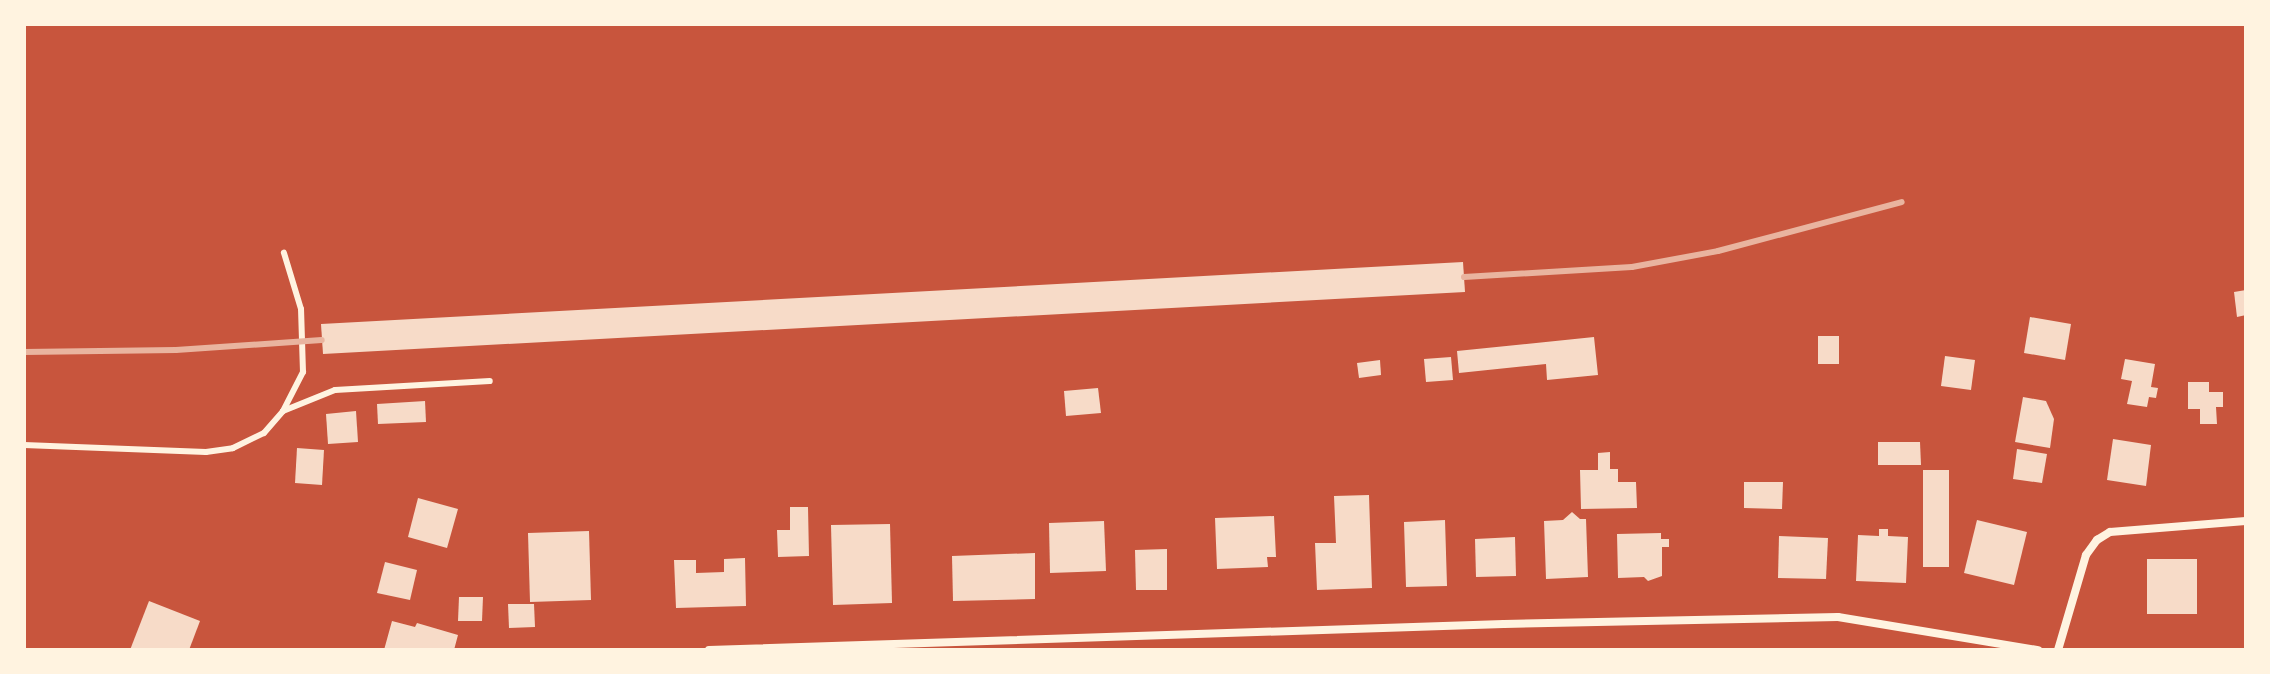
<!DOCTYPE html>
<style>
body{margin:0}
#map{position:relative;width:2270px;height:674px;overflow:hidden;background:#c8553d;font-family:Georgia,serif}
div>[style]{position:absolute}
.building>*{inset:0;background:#f7dbc8}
.service>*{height:6px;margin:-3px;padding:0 3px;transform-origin:3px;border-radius:3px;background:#fff3e0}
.minor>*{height:8px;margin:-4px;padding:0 4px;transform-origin:4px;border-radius:4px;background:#fff3e0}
.rail>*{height:6px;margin:-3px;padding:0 3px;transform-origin:3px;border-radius:3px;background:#e9b49f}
span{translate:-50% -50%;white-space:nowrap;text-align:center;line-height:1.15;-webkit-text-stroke:6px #fff3e0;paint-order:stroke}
.frame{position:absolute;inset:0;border:26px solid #fff3e0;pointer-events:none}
</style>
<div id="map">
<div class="building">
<div style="clip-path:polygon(1463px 262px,1465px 292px,323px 354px,321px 324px)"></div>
<div style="clip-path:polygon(2246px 290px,2246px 315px,2237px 317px,2234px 292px)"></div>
<div style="clip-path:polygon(2030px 317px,2071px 324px,2065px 360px,2024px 353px)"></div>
<div style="clip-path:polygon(1818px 336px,1839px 336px,1839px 364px,1818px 364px)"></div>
<div style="clip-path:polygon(1594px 337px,1598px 375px,1547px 380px,1546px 364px,1459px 373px,1457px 351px)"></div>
<div style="clip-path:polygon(1945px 356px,1975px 360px,1971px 390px,1941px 386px)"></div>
<div style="clip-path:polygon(1451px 357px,1453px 380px,1426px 382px,1424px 359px)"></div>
<div style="clip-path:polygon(2125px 359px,2155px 364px,2151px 387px,2158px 388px,2156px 398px,2149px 397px,2147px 407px,2127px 404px,2132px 381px,2121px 379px)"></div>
<div style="clip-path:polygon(1380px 360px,1381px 375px,1359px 378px,1357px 363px)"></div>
<div style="clip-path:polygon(2188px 382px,2209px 382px,2209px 392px,2223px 392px,2223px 407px,2216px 407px,2217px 424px,2200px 424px,2200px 409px,2188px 409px)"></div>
<div style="clip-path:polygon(1098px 388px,1101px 413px,1066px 416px,1064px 391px)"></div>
<div style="clip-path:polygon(2023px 397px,2046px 401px,2054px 419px,2050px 448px,2015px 442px)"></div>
<div style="clip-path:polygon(425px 401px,426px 422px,378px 424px,377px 404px)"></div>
<div style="clip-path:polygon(356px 411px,358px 442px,328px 444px,326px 414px)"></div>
<div style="clip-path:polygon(2113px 439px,2151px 445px,2146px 486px,2107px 480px)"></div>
<div style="clip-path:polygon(1878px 442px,1920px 442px,1921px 465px,1878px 465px)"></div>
<div style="clip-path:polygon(297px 448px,324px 450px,322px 485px,295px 483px)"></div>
<div style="clip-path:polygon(2017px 449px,2047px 454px,2042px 483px,2013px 479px)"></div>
<div style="clip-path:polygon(1610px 452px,1610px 469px,1618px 469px,1618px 482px,1636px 482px,1637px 508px,1581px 509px,1580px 470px,1598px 470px,1598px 453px)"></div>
<div style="clip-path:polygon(1923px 470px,1949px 470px,1949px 567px,1923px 567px)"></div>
<div style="clip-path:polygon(1744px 482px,1783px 482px,1782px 509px,1744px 508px)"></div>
<div style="clip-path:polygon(1369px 495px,1372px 588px,1317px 590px,1315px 543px,1336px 543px,1334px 496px)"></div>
<div style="clip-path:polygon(418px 498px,458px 509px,447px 548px,408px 537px)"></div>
<div style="clip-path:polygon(790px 507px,808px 507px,809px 556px,778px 557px,777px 530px,790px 530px)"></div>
<div style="clip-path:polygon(1572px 512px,1580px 519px,1586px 519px,1588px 577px,1546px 579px,1544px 521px,1563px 520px)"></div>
<div style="clip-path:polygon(1274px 516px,1276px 557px,1267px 557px,1268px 567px,1217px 569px,1215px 518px)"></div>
<div style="clip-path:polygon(1445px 520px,1447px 586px,1406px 587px,1404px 522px)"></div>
<div style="clip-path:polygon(1977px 520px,2027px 532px,2014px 585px,1964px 573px)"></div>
<div style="clip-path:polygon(1104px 521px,1106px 571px,1050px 573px,1049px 523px)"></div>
<div style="clip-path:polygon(890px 524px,892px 603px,833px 605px,831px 525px)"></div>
<div style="clip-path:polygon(1879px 529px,1888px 529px,1888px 536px,1908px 537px,1906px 583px,1856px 581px,1858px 535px,1879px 536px)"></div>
<div style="clip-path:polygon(589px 531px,591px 600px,530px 602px,528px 533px)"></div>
<div style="clip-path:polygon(1661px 533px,1661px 539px,1669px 539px,1669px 547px,1662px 547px,1662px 576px,1648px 581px,1644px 577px,1618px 578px,1617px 534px)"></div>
<div style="clip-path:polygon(1779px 536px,1828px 538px,1826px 579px,1778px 578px)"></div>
<div style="clip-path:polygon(1515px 537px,1516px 576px,1476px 577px,1475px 539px)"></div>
<div style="clip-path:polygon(1167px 549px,1167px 590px,1136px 590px,1135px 550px)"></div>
<div style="clip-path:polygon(1035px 553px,1035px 599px,953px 601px,952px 556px)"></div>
<div style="clip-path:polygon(745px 558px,746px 606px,676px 608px,674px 560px,696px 560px,696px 573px,724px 572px,724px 559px)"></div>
<div style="clip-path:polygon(2147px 559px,2197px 559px,2197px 614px,2147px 614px)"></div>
<div style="clip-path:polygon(385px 562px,417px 570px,410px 600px,377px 593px)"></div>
<div style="clip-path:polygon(459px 597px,483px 597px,482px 621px,458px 621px)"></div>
<div style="clip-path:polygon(149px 601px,200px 621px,189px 650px,130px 650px)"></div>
<div style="clip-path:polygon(508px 604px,534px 604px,535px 627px,509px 628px)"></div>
<div style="clip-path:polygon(392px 621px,415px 627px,417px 623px,458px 635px,454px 650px,384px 650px)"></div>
</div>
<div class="service">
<div style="left:283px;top:411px;width:56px;rotate:-22deg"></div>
<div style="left:335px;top:390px;width:155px;rotate:-3.3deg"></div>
<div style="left:24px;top:445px;width:182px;rotate:2.2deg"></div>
<div style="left:206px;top:452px;width:27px;rotate:-8deg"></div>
<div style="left:233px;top:448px;width:34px;rotate:-26deg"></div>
<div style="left:264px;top:433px;width:29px;rotate:-49deg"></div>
<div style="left:283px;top:411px;width:44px;rotate:-62.9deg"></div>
<div style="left:303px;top:372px;width:63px;rotate:-91.8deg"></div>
<div style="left:301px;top:309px;width:59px;rotate:-106.9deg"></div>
</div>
<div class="minor">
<div style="left:709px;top:650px;width:795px;rotate:-1.87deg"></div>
<div style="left:1504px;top:624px;width:334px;rotate:-1.2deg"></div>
<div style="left:1838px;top:617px;width:203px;rotate:9.4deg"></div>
<div style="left:2058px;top:650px;width:99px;rotate:-73.6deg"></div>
<div style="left:2086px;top:555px;width:19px;rotate:-54deg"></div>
<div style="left:2097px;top:540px;width:15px;rotate:-32deg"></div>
<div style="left:2110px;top:532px;width:136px;rotate:-4.6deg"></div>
</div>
<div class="rail">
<div style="left:1464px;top:277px;width:168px;rotate:-3.4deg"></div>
<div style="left:1632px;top:267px;width:87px;rotate:-10.5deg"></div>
<div style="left:1718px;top:251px;width:190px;rotate:-14.9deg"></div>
<div style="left:24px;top:352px;width:152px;rotate:-0.8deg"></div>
<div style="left:176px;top:350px;width:146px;rotate:-3.9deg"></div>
</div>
<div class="frame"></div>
</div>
